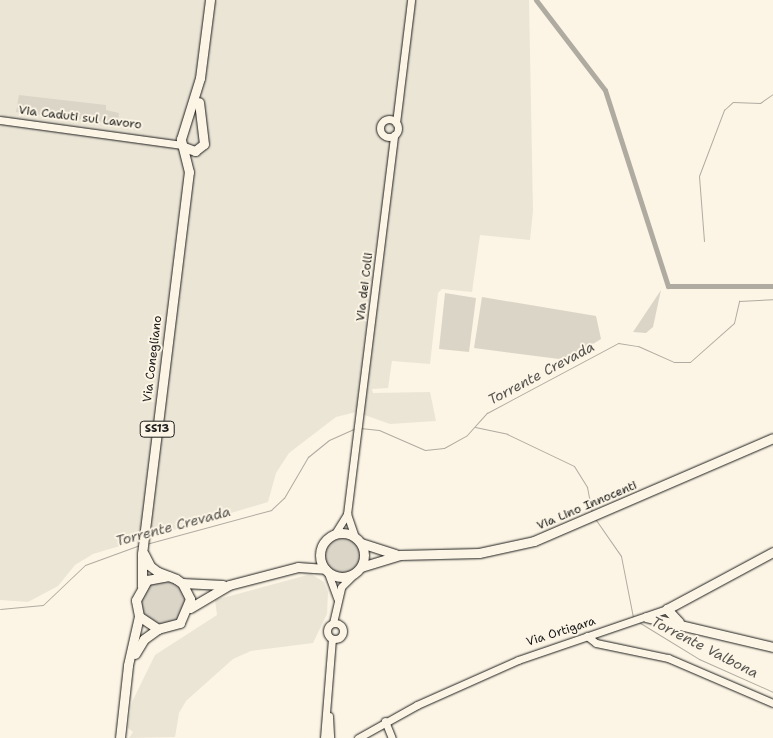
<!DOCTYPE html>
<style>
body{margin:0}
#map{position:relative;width:773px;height:738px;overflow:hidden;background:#fcf5e5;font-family:"Shantell Sans",sans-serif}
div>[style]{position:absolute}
.built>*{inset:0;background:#ebe5d6}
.green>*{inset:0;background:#dbd5c8}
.round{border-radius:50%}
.stream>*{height:1px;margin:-0.5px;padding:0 0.5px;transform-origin:0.5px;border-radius:0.5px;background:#b0aba1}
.canal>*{height:5px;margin:-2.5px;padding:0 2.5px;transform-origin:2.5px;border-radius:2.5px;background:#b0aba1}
.roads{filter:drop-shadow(0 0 1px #1c1c1c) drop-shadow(0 0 1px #1c1c1c)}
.minor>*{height:7px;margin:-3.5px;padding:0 3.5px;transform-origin:3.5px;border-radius:3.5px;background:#fcf5e5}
.minor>.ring{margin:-3.5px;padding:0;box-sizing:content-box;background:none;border:7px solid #fcf5e5;border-radius:50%}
.major>*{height:9px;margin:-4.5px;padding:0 4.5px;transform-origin:4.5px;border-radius:4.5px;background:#fcf5e5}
.major>.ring{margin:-4.5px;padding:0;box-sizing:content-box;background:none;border:9px solid #fcf5e5;border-radius:50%}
span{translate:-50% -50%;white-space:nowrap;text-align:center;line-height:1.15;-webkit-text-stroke:4px #fcf5e5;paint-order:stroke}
.shield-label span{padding:1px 4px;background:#fcf5e5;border:1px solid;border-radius:4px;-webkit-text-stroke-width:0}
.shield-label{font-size:11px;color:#1c1c1c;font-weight:700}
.street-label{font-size:12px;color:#1c1c1c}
.water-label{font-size:14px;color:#575551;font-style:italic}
</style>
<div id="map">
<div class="built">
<div style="clip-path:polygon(0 0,529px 0,533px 211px,530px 240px,480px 235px,472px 292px,442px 289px,438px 293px,430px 364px,392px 361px,388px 388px,372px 389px,373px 393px,430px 392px,436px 421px,390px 424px,356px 412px,336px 417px,289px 453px,276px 473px,268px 502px,93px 554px,75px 565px,58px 586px,28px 602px,0 600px)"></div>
<div style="clip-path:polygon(311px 574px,324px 582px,328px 592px,327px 614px,313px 643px,251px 651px,233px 659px,186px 701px,179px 713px,175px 737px,129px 738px,133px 732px,128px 728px,132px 702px,155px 655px,217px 615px,215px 600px)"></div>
</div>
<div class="green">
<div style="clip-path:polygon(19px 95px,106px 105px,106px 110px,119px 113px,118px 124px,16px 112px)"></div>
<div style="clip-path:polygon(661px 290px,653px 327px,646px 333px,633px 332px)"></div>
<div style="clip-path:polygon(445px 293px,476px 298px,469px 352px,439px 349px)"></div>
<div style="clip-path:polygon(482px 297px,596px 316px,601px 339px,567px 360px,474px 348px)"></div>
<div class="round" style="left:325px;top:538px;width:36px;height:36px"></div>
<div class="round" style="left:141px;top:580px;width:44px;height:44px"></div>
</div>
<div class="stream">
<div style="left:704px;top:241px;width:65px;rotate:-94.4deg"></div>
<div style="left:699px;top:176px;width:71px;rotate:-69.3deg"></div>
<div style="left:724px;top:110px;width:12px;rotate:-42deg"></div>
<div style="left:733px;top:102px;width:27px;rotate:2deg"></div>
<div style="left:760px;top:103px;width:16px;rotate:-35deg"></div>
<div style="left:475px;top:427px;width:33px;rotate:12deg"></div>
<div style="left:507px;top:434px;width:74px;rotate:25.5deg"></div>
<div style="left:574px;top:466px;width:25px;rotate:58deg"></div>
<div style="left:587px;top:487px;width:25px;rotate:79deg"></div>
<div style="left:360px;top:428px;width:19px;rotate:6deg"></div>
<div style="left:379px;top:430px;width:50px;rotate:23.5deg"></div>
<div style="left:425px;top:450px;width:19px;rotate:-6deg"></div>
<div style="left:444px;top:448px;width:26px;rotate:-29deg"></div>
<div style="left:467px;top:435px;width:30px;rotate:-48deg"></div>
<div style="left:487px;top:413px;width:149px;rotate:-28.1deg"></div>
<div style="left:618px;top:343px;width:20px;rotate:9deg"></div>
<div style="left:638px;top:346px;width:39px;rotate:24deg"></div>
<div style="left:674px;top:362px;width:16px"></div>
<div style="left:690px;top:362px;width:59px;rotate:-41.6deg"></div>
<div style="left:734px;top:323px;width:23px;rotate:-77deg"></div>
<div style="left:739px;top:301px;width:34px;rotate:-3deg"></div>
<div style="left:596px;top:520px;width:44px;rotate:55.2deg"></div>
<div style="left:621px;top:556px;width:62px;rotate:78.9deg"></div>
<div style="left:146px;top:544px;width:130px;rotate:-15.2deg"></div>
<div style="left:271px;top:510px;width:18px;rotate:-43deg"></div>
<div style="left:284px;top:498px;width:48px;rotate:-59.7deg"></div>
<div style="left:308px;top:457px;width:27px;rotate:-39deg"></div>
<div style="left:329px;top:440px;width:27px;rotate:-24deg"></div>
<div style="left:0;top:609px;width:43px;rotate:-5.3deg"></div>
<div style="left:43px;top:605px;width:58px;rotate:-43.6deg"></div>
<div style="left:85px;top:565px;width:59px;rotate:-20deg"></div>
<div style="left:637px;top:621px;width:73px;rotate:31.5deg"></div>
<div style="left:699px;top:659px;width:81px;rotate:24deg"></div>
</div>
<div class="canal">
<div style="left:536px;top:0;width:113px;rotate:52.5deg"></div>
<div style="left:605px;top:90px;width:206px;rotate:72.2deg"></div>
<div style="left:668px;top:286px;width:105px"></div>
</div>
<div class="roads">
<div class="minor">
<div class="ring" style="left:380px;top:119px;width:11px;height:11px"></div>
<div style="left:0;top:120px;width:184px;rotate:7.8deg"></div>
<div style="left:396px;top:123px;width:124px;rotate:-83deg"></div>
<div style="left:347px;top:514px;width:24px;rotate:71deg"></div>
<div style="left:334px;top:535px;width:25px;rotate:-58deg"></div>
<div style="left:347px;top:514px;width:382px;rotate:-82.9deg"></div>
<div style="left:328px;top:573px;width:27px;rotate:70deg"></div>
<div class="ring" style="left:327px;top:623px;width:9px;height:9px"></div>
<div style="left:333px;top:623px;width:37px;rotate:-77deg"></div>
<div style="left:341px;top:587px;width:16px;rotate:-45deg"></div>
<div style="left:587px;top:636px;width:11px;rotate:38deg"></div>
<div style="left:596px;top:643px;width:74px;rotate:11.8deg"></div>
<div style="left:668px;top:658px;width:114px;rotate:23.2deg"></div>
<div style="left:329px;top:716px;width:22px;rotate:87deg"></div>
<div style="left:385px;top:721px;width:18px;rotate:68deg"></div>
<div style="left:324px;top:738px;width:99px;rotate:-85.4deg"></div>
<div style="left:358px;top:738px;width:68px;rotate:-29.2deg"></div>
<div style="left:417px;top:705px;width:111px;rotate:-24deg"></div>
<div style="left:518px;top:660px;width:157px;rotate:-18.9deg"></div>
</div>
<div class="major">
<div style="left:184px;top:147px;width:12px;rotate:20deg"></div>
<div style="left:195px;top:151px;width:11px;rotate:-38deg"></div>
<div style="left:204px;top:144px;width:42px;rotate:-96.8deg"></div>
<div class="ring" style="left:320px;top:533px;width:35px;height:35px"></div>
<div style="left:361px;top:543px;width:36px;rotate:18deg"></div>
<div style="left:144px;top:554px;width:13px;rotate:63deg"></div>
<div style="left:150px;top:566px;width:10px;rotate:37deg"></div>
<div style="left:158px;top:572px;width:19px;rotate:21deg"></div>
<div style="left:176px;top:579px;width:7px;rotate:34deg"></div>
<div style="left:182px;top:583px;width:18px;rotate:63deg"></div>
<div style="left:190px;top:599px;width:26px;rotate:113deg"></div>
<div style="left:180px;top:623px;width:23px;rotate:165deg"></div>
<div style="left:158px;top:629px;width:23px;rotate:-146deg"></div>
<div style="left:139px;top:616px;width:16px;rotate:-101deg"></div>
<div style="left:136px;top:600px;width:23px;rotate:-61deg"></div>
<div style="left:147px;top:580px;width:22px;rotate:-10deg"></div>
<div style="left:361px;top:567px;width:41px;rotate:-17.1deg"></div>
<div style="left:400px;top:555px;width:79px;rotate:-1.5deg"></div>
<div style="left:479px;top:553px;width:56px;rotate:-12.3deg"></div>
<div style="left:534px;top:541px;width:260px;rotate:-23.3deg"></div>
<div style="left:182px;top:583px;width:41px;rotate:2.8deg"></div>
<div style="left:142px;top:586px;width:32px;rotate:-90deg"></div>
<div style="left:142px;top:554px;width:385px;rotate:-83deg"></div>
<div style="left:189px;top:172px;width:34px;rotate:-104deg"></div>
<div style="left:181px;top:139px;width:64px;rotate:-72.7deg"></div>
<div style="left:200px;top:78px;width:79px;rotate:-82.7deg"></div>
<div style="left:190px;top:608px;width:45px;rotate:-30.5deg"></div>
<div style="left:229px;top:585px;width:71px;rotate:-14.6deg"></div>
<div style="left:298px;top:567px;width:27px;rotate:4deg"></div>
<div style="left:646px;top:617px;width:130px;rotate:13.3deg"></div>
<div style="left:679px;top:622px;width:18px;rotate:-133deg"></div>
<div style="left:667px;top:609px;width:120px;rotate:-28.3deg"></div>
<div style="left:135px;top:654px;width:17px;rotate:-59deg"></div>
<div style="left:144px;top:639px;width:17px;rotate:-36deg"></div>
<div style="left:120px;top:738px;width:73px;rotate:-83.7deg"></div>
<div style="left:128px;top:665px;width:50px;rotate:-77.3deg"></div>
</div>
</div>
<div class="shield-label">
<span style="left:157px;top:429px">SS13</span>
</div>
<div class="street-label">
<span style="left:80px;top:118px;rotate:7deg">Via Caduti sul Lavoro</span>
<span style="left:365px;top:287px;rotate:-83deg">Via dei Colli</span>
<span style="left:153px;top:359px;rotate:-83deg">Via Conegliano</span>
<span style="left:587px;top:506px;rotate:-23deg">Via Lino Innocenti</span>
<span style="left:561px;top:632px;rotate:-18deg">Via Ortigara</span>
</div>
<div class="water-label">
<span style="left:541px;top:373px;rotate:-28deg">Torrente Crevada</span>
<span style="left:173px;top:526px;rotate:-15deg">Torrente Crevada</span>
<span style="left:705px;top:647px;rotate:27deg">Torrente Valbona</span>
</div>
</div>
